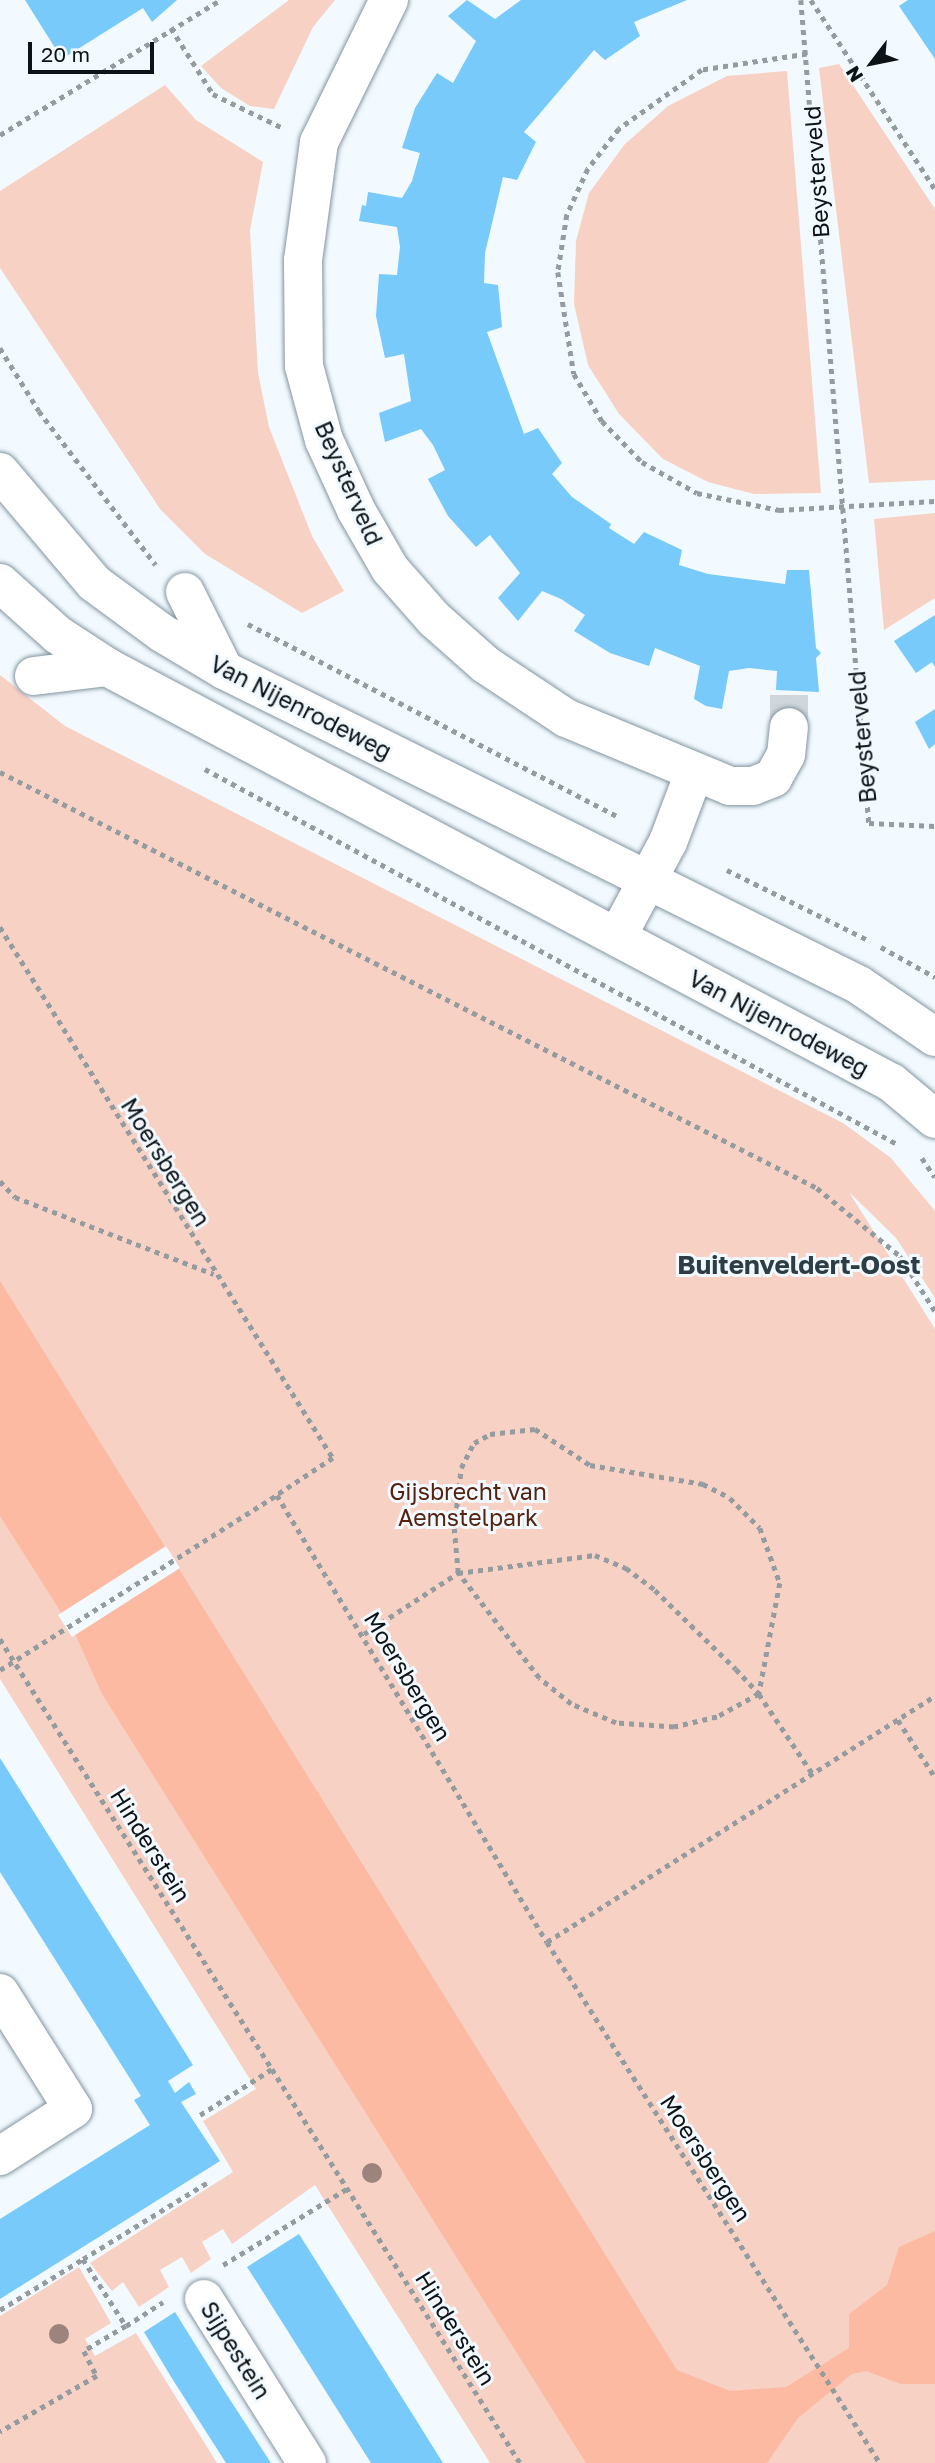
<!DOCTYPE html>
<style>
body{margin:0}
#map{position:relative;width:935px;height:2463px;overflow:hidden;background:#f2faff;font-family:"Golos Text",sans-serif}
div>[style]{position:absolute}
.green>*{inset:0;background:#f7d1c4}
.water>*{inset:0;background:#fdbaa3}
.pier>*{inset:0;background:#f2faff}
.building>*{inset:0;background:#77caf9}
.minor-tunnel>*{height:38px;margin-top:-19px;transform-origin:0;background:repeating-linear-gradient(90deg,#d0d7dc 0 38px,transparent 0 57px)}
.path>*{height:4.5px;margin-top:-2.25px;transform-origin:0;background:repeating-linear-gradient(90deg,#949ca0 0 5px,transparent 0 10px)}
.roads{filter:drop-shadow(0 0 2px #8495a0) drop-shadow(0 0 2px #8495a0)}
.minor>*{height:38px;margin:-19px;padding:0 19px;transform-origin:19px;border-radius:19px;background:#fff}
.major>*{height:38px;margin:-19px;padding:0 19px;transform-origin:19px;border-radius:19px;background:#fff}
.trees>*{width:20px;height:20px;margin:-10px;border-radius:50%;background:#9c837b}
span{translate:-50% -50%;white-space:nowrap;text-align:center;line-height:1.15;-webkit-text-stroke:6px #f2faff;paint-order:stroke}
.street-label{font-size:23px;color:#0c1216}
.park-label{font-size:23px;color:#55220f}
.quarter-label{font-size:26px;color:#2d3d46;font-weight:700}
.north{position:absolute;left:837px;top:28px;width:70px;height:70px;-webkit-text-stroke:5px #f2faff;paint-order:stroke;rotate:238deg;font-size:19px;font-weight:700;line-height:28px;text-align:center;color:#0c1216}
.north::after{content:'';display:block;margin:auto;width:24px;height:32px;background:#0c1216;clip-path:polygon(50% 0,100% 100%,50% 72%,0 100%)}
.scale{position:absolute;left:28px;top:42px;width:126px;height:32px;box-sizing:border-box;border:4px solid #0c1216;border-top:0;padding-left:9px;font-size:21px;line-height:24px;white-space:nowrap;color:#0c1216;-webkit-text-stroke:5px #f2faff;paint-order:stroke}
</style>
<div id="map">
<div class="green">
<div style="clip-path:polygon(289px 0,335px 0,313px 27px,274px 109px,250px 106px,221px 88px,201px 66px)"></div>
<div style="clip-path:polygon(839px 64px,935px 209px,935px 480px,869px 483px,819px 68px)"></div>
<div style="clip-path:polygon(787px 71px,821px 493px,754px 494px,708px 482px,663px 459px,619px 414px,588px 365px,574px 304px,576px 241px,589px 193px,625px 144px,668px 106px,727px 76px)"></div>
<div style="clip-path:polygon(165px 85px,196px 120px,263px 162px,250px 230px,258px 373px,269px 427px,312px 536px,344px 591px,302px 613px,205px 554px,160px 509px,0 268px,0 191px)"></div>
<div style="clip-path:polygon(935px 513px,935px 598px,884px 630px,874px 519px)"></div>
<div style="clip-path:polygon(0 675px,65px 726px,843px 1123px,891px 1158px,935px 1211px,935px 1298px,896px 1238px,849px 1192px,935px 1329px,935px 2463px,490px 2463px,315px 2185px,232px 2244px,223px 2229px,202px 2242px,211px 2259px,191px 2273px,182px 2257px,160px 2270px,169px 2287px,139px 2307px,123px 2282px,112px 2291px,90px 2263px,233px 2172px,203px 2121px,256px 2089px,0 1679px)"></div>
<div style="clip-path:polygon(79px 2267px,111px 2323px,85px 2339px,95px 2356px,136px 2333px,217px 2463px,0 2463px,0 2316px)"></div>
</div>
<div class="water">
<div style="clip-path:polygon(0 1281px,677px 2370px,730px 2391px,786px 2387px,849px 2348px,849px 2314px,887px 2285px,899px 2247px,935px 2231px,935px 2384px,901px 2384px,866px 2371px,852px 2374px,798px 2418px,767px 2463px,586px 2463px,102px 1694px,76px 1636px,0 1516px)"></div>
</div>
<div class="pier">
<div style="clip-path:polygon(166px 1546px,180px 1568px,72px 1637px,58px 1615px)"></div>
</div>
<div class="building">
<div style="clip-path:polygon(25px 0,177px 0,152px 22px,143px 8px,62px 59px)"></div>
<div style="clip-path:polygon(467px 0,495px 19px,521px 0,687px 0,634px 22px,640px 36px,605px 60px,594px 50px,524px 132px,536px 142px,517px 180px,503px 177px,485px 253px,484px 283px,498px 285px,502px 327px,487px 332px,524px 434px,538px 428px,562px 463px,552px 474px,572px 497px,611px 524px,609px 528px,634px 544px,644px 532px,682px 550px,679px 565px,708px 574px,785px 584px,787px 570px,809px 570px,816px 648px,821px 653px,816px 658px,819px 692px,776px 690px,777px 671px,749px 668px,729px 671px,722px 709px,706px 706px,694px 699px,700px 666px,655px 648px,649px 666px,610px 653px,574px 631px,585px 615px,561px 599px,542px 591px,518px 621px,498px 598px,520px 573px,490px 535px,476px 547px,448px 516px,428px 479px,445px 470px,433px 445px,421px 429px,385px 442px,379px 413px,411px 401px,404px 354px,385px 358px,376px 316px,379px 274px,397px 275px,400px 247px,397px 227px,359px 221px,362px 205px,366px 206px,368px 192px,402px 198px,412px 181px,420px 153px,402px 148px,415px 108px,437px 73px,453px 83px,476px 41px,448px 16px)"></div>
<div style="clip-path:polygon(908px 0,935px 0,935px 59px,899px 6px)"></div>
<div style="clip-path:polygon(935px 615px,935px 667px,932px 662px,916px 673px,894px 641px)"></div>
<div style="clip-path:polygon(935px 709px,935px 744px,929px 749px,915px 722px)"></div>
<div style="clip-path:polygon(0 1758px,193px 2065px,168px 2081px,175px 2093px,189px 2082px,196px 2094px,181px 2102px,220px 2161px,0 2299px,0 2219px,150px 2125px,134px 2100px,141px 2096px,0 1872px)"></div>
<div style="clip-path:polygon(299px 2234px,413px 2415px,443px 2463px,371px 2463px,258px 2284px,247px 2267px)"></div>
<div style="clip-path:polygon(175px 2312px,225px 2392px,271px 2463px,226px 2463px,173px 2380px,144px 2332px)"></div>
</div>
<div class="minor-tunnel">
<div style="left:789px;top:727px;width:32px;rotate:-90deg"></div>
</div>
<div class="path">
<div style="left:801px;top:0;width:826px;rotate:85.28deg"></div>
<div style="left:869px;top:823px;width:66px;rotate:2.6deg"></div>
<div style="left:811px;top:0;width:226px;rotate:56.7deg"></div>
<div style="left:171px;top:28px;width:78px;rotate:57.5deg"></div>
<div style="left:213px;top:94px;width:78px;rotate:25.9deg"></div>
<div style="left:807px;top:54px;width:106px;rotate:171.3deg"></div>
<div style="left:702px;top:70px;width:102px;rotate:144.6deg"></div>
<div style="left:619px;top:129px;width:51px;rotate:127.8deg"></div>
<div style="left:588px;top:169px;width:51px;rotate:114.5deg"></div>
<div style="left:567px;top:215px;width:58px;rotate:99deg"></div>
<div style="left:558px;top:272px;width:103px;rotate:81.1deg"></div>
<div style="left:574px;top:374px;width:55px;rotate:59.2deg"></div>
<div style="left:602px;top:421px;width:57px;rotate:45.7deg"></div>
<div style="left:642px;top:462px;width:63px;rotate:29.4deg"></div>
<div style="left:697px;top:493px;width:84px;rotate:11.7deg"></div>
<div style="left:779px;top:510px;width:156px;rotate:-3.3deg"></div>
<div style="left:0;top:135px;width:258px;rotate:-31.5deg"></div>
<div style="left:0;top:348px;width:74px;rotate:58.2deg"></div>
<div style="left:39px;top:411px;width:193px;rotate:52.8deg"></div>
<div style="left:248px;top:624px;width:418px;rotate:27.5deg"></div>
<div style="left:205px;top:769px;width:789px;rotate:28.45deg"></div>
<div style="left:0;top:772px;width:917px;rotate:26.98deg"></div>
<div style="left:817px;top:1188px;width:107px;rotate:39.3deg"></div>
<div style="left:900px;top:1256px;width:65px;rotate:57.5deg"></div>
<div style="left:727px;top:870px;width:160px;rotate:26.4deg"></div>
<div style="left:0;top:927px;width:627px;rotate:57.91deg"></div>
<div style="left:333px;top:1458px;width:67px;rotate:146.5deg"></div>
<div style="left:277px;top:1495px;width:522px;rotate:58.87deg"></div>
<div style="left:547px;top:1942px;width:618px;rotate:57.42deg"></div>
<div style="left:881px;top:947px;width:62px;rotate:29.1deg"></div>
<div style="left:922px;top:1158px;width:23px;rotate:56deg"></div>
<div style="left:0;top:1181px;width:22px;rotate:47deg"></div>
<div style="left:15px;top:1197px;width:213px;rotate:21.2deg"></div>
<div style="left:535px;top:1429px;width:66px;rotate:33.2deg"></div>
<div style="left:590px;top:1465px;width:115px;rotate:9.5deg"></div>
<div style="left:703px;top:1484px;width:30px;rotate:27deg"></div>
<div style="left:730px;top:1498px;width:42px;rotate:45deg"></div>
<div style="left:760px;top:1528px;width:59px;rotate:70deg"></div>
<div style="left:780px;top:1583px;width:113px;rotate:100.7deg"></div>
<div style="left:759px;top:1694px;width:48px;rotate:151.3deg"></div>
<div style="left:717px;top:1717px;width:44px;rotate:166.9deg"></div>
<div style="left:674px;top:1727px;width:58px;rotate:-176.1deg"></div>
<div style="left:616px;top:1723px;width:49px;rotate:-157.1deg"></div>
<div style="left:571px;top:1704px;width:41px;rotate:-140.9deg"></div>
<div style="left:539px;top:1678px;width:133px;rotate:-127.6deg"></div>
<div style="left:458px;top:1573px;width:45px;rotate:-95.1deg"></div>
<div style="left:454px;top:1528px;width:60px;rotate:-83.3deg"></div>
<div style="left:461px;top:1468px;width:28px;rotate:-63deg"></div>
<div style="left:474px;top:1443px;width:18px;rotate:-29deg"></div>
<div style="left:490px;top:1434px;width:45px;rotate:-6.3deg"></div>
<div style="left:364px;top:1634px;width:112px;rotate:-33deg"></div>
<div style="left:458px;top:1573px;width:138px;rotate:-7.5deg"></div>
<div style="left:595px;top:1555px;width:34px;rotate:23deg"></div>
<div style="left:626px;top:1568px;width:36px;rotate:37deg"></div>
<div style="left:655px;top:1590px;width:113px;rotate:44.3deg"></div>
<div style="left:736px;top:1669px;width:34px;rotate:47deg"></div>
<div style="left:759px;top:1694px;width:95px;rotate:56.1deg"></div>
<div style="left:0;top:1639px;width:509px;rotate:57.68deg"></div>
<div style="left:0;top:1670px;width:328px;rotate:-32.3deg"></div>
<div style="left:898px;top:1720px;width:68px;rotate:57deg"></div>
<div style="left:547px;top:1942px;width:459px;rotate:-32.4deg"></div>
<div style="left:200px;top:2115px;width:85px;rotate:-32.6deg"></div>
<div style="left:272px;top:2069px;width:466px;rotate:57.8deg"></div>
<div style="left:83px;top:2259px;width:149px;rotate:-31.6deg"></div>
<div style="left:223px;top:2265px;width:147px;rotate:-31.6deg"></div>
<div style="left:0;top:2310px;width:97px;rotate:-31.6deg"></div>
<div style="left:83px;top:2259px;width:80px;rotate:57.3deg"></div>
<div style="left:126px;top:2326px;width:49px;rotate:149.2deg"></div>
<div style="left:84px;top:2351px;width:28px;rotate:63deg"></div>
<div style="left:97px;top:2376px;width:112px;rotate:150deg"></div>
<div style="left:126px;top:2326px;width:44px;rotate:-33deg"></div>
</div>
<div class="roads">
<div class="minor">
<div style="left:389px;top:0;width:158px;rotate:116.2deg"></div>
<div style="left:319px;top:142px;width:119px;rotate:97.7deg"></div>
<div style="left:303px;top:260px;width:106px;rotate:89.5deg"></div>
<div style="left:304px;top:366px;width:77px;rotate:74.9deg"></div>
<div style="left:324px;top:440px;width:77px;rotate:65.4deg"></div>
<div style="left:356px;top:510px;width:68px;rotate:60deg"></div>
<div style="left:390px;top:569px;width:67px;rotate:48.7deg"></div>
<div style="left:434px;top:619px;width:69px;rotate:41.5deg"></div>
<div style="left:486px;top:665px;width:96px;rotate:33.5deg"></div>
<div style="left:566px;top:718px;width:178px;rotate:22.5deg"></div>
<div style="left:730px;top:786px;width:23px"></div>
<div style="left:753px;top:786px;width:22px;rotate:-22deg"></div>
<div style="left:773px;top:778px;width:26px;rotate:-61deg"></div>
<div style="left:786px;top:755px;width:28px;rotate:-84deg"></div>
<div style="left:185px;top:592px;width:87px;rotate:63.4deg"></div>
<div style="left:34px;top:676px;width:74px;rotate:-7deg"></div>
<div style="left:617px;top:937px;width:108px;rotate:-61.8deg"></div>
<div style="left:668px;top:842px;width:74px;rotate:-69.4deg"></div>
<div style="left:0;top:1993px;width:137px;rotate:57.8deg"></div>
<div style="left:73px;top:2109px;width:87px;rotate:147.2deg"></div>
<div style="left:204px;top:2299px;width:194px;rotate:57.9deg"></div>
</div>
<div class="major">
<div style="left:0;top:472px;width:145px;rotate:49.7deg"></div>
<div style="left:94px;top:583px;width:84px;rotate:36.3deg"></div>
<div style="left:162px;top:633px;width:72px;rotate:30.8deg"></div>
<div style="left:224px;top:670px;width:709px;rotate:26.38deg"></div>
<div style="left:859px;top:985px;width:92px;rotate:34.4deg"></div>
<div style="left:0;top:583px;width:78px;rotate:41.9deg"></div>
<div style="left:58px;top:635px;width:59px;rotate:33.1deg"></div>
<div style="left:107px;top:667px;width:888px;rotate:27.92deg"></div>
<div style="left:892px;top:1083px;width:56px;rotate:39.9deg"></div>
</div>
</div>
<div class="trees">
<div style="left:372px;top:2173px"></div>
<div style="left:59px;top:2334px"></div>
</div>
<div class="street-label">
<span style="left:816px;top:172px;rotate:-94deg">Beysterveld</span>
<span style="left:349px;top:483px;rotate:66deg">Beysterveld</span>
<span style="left:301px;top:707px;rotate:27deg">Van Nijenrodeweg</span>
<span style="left:862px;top:737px;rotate:-95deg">Beysterveld</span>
<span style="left:779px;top:1023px;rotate:28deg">Van Nijenrodeweg</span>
<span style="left:166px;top:1162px;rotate:58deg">Moersbergen</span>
<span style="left:408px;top:1676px;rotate:59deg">Moersbergen</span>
<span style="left:151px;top:1845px;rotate:58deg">Hinderstein</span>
<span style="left:706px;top:2158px;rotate:57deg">Moersbergen</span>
<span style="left:456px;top:2328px;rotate:58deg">Hinderstein</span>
<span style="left:236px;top:2350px;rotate:58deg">Sijpestein</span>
</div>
<div class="park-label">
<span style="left:468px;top:1504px">Gijsbrecht van<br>Aemstelpark</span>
</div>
<div class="quarter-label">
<span style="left:799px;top:1265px">Buitenveldert-Oost</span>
</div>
<div class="north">N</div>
<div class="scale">20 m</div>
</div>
